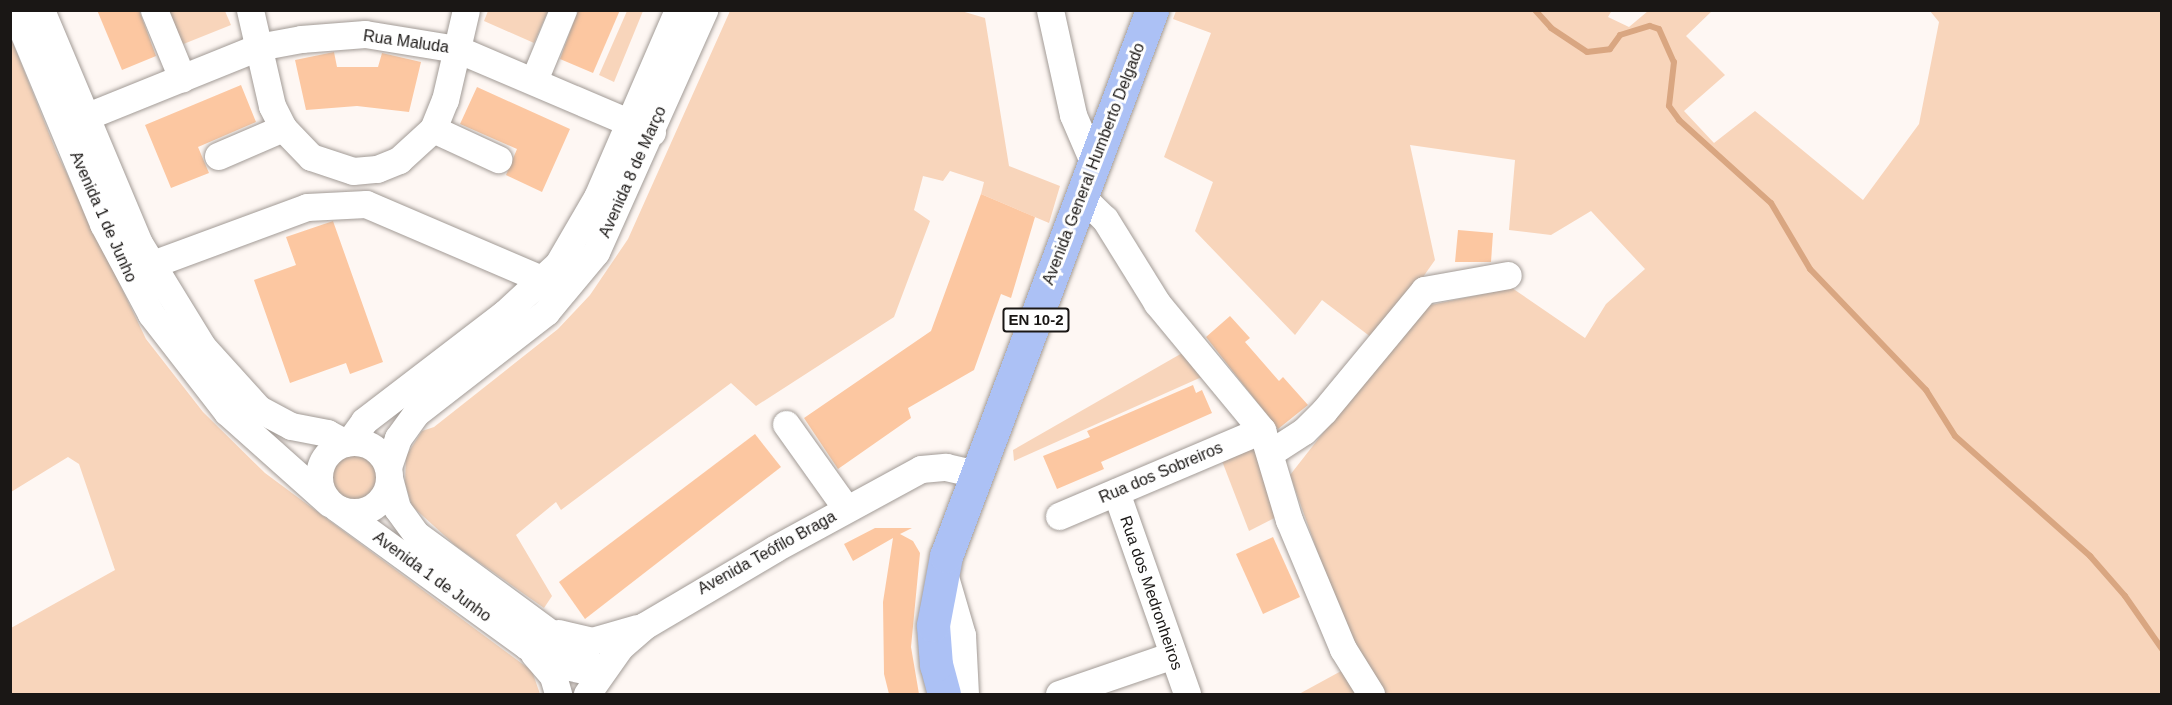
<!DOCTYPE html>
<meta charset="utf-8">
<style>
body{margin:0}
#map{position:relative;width:2172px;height:705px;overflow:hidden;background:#fef7f3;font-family:Arial,sans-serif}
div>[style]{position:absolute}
.green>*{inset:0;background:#f8d5bb}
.round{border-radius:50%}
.stream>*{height:6px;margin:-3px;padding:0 3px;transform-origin:3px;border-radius:3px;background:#d9a681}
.building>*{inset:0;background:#fcc7a1}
.roads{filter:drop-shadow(0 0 2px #a29b96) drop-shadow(0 0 2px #a29b96)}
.minor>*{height:27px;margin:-13.5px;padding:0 13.5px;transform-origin:13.5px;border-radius:13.5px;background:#fff}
.minor>.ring{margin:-13.5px;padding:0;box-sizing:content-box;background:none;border:27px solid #fff;border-radius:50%}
.major>*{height:33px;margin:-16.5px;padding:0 16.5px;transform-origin:16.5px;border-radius:16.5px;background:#acc1f5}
span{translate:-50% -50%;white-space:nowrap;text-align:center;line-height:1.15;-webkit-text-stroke:6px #fff;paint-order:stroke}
.shield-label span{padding:2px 4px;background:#fff;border:2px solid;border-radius:4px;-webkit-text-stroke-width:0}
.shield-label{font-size:15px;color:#1a1715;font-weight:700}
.street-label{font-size:16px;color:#1a1715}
.frame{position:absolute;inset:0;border:12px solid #1a1715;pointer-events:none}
</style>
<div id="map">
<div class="green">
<div style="clip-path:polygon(958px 10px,985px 18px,1009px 166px,1060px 186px,1049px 223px,981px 194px,984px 182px,950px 171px,943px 181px,923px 176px,914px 210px,930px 221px,894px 317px,756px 406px,731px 383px,561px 510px,556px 502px,516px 535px,552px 596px,544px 608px,456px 546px,412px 506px,405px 483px,406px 456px,422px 431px,434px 427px,558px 329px,590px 295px,628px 239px,730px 11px)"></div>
<div style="clip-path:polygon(evenodd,1612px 10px,1608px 17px,1629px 27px,1648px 11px,1712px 11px,1686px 36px,1725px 75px,1684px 111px,1714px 143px,1755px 111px,1863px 200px,1919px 124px,1939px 22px,1930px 11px,2161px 11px,2161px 694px,1381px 694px,1357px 662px,1290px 475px,1388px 350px,1322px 300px,1295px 335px,1195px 231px,1213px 182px,1164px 157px,1211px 33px,1173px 19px,1176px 11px,1612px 10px,1410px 145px,1515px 160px,1509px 230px,1551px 235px,1591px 211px,1645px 269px,1606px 304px,1585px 338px,1512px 288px,1416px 308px,1411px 294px,1435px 260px,1410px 145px)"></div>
<div style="clip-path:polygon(161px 11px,225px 11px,231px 25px,176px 47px)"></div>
<div style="clip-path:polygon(488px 11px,488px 10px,548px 11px,534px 43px,484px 21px)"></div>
<div style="clip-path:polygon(627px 11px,643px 11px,614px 82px,599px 75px)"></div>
<div style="clip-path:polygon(11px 38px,56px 151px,146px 339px,203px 412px,265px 473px,532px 671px,540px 694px,11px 694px,11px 628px,115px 570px,79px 464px,68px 457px,11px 492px)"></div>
<div style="clip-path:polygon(1184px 352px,1204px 376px,1014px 461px,1013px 450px)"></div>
<div style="clip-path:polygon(1250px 445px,1260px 448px,1280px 515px,1249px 531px,1222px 461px)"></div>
<div class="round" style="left:329px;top:452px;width:50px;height:50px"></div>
<div style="clip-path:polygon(1343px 670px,1358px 694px,1299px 694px)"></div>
</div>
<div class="stream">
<div style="left:1535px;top:10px;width:24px;rotate:48deg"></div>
<div style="left:1551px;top:28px;width:43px;rotate:33.7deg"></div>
<div style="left:1587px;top:52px;width:23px;rotate:-7deg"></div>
<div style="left:1610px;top:49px;width:17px;rotate:-54deg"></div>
<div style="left:1620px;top:35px;width:31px;rotate:-17deg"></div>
<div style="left:1650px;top:26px;width:9px;rotate:18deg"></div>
<div style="left:1659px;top:29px;width:36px;rotate:66deg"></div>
<div style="left:1674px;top:62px;width:44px;rotate:96.5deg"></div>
<div style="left:1669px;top:106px;width:17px;rotate:54deg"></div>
<div style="left:1679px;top:120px;width:124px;rotate:42.1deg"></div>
<div style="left:1771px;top:203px;width:77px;rotate:59.4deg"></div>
<div style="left:1810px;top:269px;width:168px;rotate:46.2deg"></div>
<div style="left:1926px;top:390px;width:54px;rotate:57.8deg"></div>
<div style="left:1955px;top:436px;width:181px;rotate:41.6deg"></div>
<div style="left:2090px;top:556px;width:53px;rotate:48.8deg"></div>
<div style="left:2125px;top:596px;width:65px;rotate:55.1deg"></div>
</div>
<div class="building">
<div style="clip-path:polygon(97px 10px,139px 10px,156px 56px,122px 70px)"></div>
<div style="clip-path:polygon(578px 10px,620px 10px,593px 73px,560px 59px)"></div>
<div style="clip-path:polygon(334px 52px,337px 67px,378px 67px,382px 53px,421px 62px,409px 112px,357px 106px,306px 110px,295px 60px)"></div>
<div style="clip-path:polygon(241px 85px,256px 122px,198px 147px,209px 173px,171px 188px,145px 125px)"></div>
<div style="clip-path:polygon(477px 87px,570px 129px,542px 192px,506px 175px,517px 149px,460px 124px)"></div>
<div style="clip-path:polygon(981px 194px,1035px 217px,1011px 298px,1001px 294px,974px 370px,908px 408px,911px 418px,838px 469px,804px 418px,931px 331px)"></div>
<div style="clip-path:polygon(333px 221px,383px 362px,350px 374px,346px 363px,290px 383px,254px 280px,296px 265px,286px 237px)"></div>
<div style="clip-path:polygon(1458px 230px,1493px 233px,1491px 262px,1455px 262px)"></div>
<div style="clip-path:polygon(1230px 316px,1250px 338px,1245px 342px,1279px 381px,1283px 377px,1308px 405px,1278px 429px,1206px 337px)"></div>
<div style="clip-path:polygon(1193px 385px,1196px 393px,1202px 390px,1212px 413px,1101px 462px,1104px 469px,1057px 489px,1043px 456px,1090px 437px,1087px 431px)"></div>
<div style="clip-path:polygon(755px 434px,781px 467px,585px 619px,559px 582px)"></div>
<div style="clip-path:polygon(875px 528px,912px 528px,900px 534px,913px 541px,920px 553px,911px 647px,919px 694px,889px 694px,884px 674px,883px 602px,893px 538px,853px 561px,844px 544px)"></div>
<div style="clip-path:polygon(1273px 537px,1300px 597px,1263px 614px,1236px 554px)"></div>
</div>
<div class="roads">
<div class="minor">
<div style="left:14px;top:10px;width:232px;rotate:67.4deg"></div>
<div style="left:103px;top:224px;width:102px;rotate:61.9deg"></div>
<div style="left:151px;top:314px;width:124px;rotate:52.2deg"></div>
<div style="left:227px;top:412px;width:137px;rotate:41.7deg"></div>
<div style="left:41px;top:10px;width:253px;rotate:67.2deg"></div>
<div style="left:139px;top:243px;width:121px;rotate:58.5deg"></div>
<div style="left:202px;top:346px;width:85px;rotate:47.9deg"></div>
<div style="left:259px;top:409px;width:36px;rotate:28deg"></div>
<div style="left:291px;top:426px;width:37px;rotate:11deg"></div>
<div style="left:327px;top:433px;width:21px;rotate:28deg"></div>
<div style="left:154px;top:10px;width:74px;rotate:67.6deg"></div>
<div style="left:250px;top:10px;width:98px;rotate:77.1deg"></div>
<div style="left:272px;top:106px;width:25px;rotate:63deg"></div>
<div style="left:283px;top:128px;width:40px;rotate:46deg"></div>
<div style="left:311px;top:157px;width:44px;rotate:18.4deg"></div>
<div style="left:353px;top:171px;width:24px;rotate:-5deg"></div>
<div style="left:377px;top:169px;width:24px;rotate:-22deg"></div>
<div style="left:399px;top:160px;width:46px;rotate:-42.4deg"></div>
<div style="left:433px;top:129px;width:31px;rotate:-68deg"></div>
<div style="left:445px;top:100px;width:92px;rotate:-76.9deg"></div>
<div style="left:1050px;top:10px;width:107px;rotate:77.6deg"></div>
<div style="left:1073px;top:115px;width:56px;rotate:66.7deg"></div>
<div style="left:534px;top:80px;width:76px;rotate:-67.5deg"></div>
<div style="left:85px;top:117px;width:187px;rotate:-22deg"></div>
<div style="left:258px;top:47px;width:44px;rotate:-10.5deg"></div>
<div style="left:301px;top:39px;width:64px;rotate:-4.5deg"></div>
<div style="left:365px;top:34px;width:93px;rotate:9.3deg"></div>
<div style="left:457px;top:49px;width:212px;rotate:23.1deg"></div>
<div style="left:433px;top:129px;width:72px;rotate:24.8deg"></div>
<div style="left:218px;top:156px;width:71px;rotate:-23.3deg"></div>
<div style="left:1083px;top:198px;width:30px;rotate:44deg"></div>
<div style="left:1105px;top:219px;width:99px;rotate:58.2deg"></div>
<div style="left:1157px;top:303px;width:165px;rotate:50.4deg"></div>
<div style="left:1262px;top:430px;width:94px;rotate:73.3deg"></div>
<div style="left:1289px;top:520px;width:140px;rotate:67.3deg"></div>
<div style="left:1343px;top:649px;width:53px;rotate:58.1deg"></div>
<div style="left:150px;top:265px;width:167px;rotate:-20.3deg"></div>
<div style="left:307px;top:207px;width:59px;rotate:-2.9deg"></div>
<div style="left:366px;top:204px;width:193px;rotate:23.2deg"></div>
<div style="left:786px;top:424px;width:103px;rotate:54.5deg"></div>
<div class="ring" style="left:319px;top:442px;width:43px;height:43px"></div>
<div style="left:349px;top:442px;width:26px;rotate:-54deg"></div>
<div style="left:364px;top:421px;width:178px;rotate:-37.5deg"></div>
<div style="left:505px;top:313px;width:72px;rotate:-42.8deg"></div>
<div style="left:558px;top:264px;width:78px;rotate:-59.8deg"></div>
<div style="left:597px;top:197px;width:204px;rotate:-66.6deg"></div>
<div style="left:1270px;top:453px;width:40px;rotate:-32.9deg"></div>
<div style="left:1304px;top:431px;width:28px;rotate:-45deg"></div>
<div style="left:1324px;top:411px;width:157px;rotate:-50.4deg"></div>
<div style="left:1424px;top:290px;width:85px;rotate:-10.1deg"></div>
<div style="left:388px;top:467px;width:31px;rotate:-71deg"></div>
<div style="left:398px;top:438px;width:31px;rotate:-54deg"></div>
<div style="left:416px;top:413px;width:165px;rotate:-37.8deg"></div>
<div style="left:546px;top:312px;width:78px;rotate:-50.2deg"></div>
<div style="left:596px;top:252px;width:265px;rotate:-65.9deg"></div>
<div style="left:389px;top:478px;width:31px;rotate:75deg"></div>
<div style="left:397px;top:508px;width:32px;rotate:54deg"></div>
<div style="left:416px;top:534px;width:212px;rotate:36.4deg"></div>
<div style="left:587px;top:660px;width:17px;rotate:45deg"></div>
<div style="left:1116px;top:492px;width:214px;rotate:70.6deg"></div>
<div style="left:337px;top:508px;width:235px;rotate:36deg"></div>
<div style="left:527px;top:646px;width:43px;rotate:27.8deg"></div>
<div style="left:565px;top:666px;width:35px;rotate:12deg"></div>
<div style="left:1059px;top:516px;width:220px;rotate:-23deg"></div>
<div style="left:943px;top:570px;width:68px;rotate:73.7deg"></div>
<div style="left:962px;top:635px;width:59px;rotate:87.1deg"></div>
<div style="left:558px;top:633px;width:35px;rotate:13deg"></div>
<div style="left:592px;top:641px;width:47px;rotate:-16.1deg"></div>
<div style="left:534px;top:654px;width:29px;rotate:49deg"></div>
<div style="left:553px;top:676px;width:19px;rotate:74deg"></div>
<div style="left:587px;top:694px;width:57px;rotate:-54.9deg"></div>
<div style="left:620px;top:647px;width:32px;rotate:-41deg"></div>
<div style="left:644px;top:626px;width:151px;rotate:-30.6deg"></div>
<div style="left:774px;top:549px;width:167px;rotate:-28.6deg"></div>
<div style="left:921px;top:469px;width:25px;rotate:-5deg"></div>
<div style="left:946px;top:467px;width:32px;rotate:13deg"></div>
<div style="left:1059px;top:694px;width:120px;rotate:-18.9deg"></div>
</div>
<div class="major">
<div style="left:944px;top:694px;width:30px;rotate:-105deg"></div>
<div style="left:936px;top:665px;width:40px;rotate:-94.3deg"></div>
<div style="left:933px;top:625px;width:70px;rotate:-79.3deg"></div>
<div style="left:946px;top:556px;width:584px;rotate:-69.33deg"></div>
</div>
</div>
<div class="shield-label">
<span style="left:1036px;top:320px">EN 10-2</span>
</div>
<div class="street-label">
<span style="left:406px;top:42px;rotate:8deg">Rua Maluda</span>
<span style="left:1094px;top:164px;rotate:-69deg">Avenida General Humberto Delgado</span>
<span style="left:633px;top:172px;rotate:-66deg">Avenida 8 de Março</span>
<span style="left:103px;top:217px;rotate:66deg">Avenida 1 de Junho</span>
<span style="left:1161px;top:473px;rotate:-23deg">Rua dos Sobreiros</span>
<span style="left:767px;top:553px;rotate:-29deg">Avenida Teófilo Braga</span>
<span style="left:432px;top:577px;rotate:36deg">Avenida 1 de Junho</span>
<span style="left:1151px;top:593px;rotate:71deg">Rua dos Medronheiros</span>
</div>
<div class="frame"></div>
</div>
